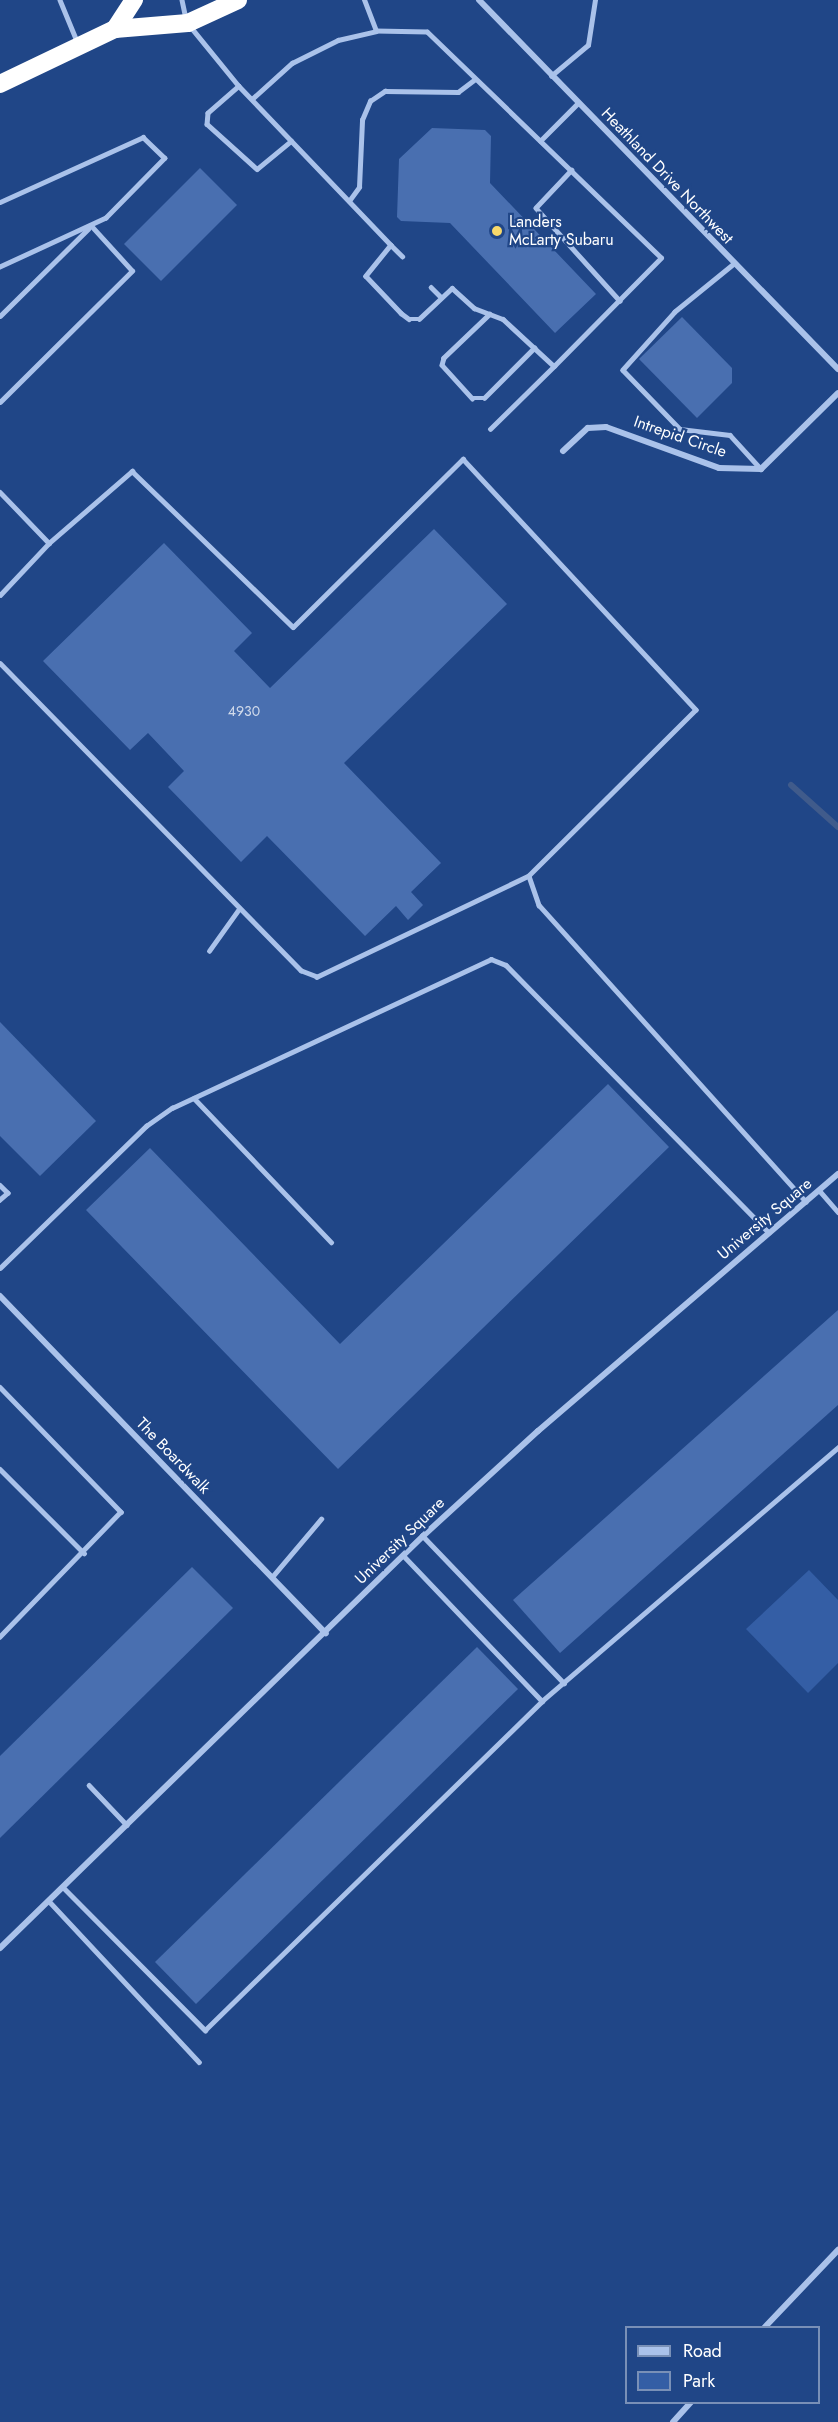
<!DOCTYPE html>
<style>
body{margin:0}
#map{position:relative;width:838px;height:2422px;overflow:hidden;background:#204687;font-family:Jost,sans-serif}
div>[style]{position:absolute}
.green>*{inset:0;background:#345ea5}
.stream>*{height:6px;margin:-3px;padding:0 3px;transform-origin:3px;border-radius:3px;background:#405b8b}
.building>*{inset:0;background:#496fb0}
.lane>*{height:4.5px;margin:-2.25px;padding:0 2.25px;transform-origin:2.25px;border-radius:2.25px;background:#aac2ea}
.street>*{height:6px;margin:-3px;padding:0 3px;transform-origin:3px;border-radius:3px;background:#aac2ea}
.highway>*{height:18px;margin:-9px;padding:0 9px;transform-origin:9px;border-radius:9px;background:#fff}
.dots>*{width:16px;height:16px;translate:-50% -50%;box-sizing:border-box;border:3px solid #204687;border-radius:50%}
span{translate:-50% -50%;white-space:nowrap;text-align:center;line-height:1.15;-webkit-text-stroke:4.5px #204687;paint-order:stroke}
.number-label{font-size:14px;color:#d2dbeb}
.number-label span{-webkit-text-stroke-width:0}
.street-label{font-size:16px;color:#fff}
.poi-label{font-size:16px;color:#fff}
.left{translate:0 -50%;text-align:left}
.legend{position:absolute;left:625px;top:2326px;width:195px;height:78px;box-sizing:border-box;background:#204687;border:2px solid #7990b7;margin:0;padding:8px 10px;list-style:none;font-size:18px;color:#fff}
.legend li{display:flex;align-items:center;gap:12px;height:30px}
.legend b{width:30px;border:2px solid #7990b7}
</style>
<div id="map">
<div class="green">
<div style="clip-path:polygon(809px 1570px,838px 1600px,838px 1663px,808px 1693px,746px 1629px)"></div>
</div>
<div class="stream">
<div style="left:791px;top:785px;width:63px;rotate:41.8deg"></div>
</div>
<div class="building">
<div style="clip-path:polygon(432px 128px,485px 130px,491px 136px,490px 183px,596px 294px,555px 333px,450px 223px,401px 221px,397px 217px,399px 159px)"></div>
<div style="clip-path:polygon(200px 168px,237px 205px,161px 281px,124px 244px)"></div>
<div style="clip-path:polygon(682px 317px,732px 368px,732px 383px,697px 418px,639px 359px)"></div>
<div style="clip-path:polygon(434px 529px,507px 604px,344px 763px,441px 863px,411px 892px,423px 905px,408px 920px,396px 906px,365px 936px,267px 836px,241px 862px,168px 787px,184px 771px,148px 733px,130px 750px,43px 661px,164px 543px,252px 633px,234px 651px,270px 688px)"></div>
<div style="clip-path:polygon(0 1022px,96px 1121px,40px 1176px,0 1136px)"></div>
<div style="clip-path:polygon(608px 1084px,669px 1147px,338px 1469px,86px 1210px,150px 1148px,340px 1344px)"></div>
<div style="clip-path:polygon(838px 1310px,838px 1405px,560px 1653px,513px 1600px)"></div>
<div style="clip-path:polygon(192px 1567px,233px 1608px,0 1838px,0 1756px)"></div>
<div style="clip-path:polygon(477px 1647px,518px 1689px,196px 2004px,155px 1962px)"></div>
</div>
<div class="lane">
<div style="left:60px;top:0;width:44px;rotate:67.5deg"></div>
<div style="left:182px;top:0;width:19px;rotate:78deg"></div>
<div style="left:190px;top:26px;width:77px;rotate:50.8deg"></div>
<div style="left:239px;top:86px;width:220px;rotate:46.3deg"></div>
<div style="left:391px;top:245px;width:40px;rotate:129deg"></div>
<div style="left:366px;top:276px;width:51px;rotate:46.6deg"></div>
<div style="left:401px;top:313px;width:10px;rotate:37deg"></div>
<div style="left:409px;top:319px;width:10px"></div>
<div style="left:419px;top:319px;width:45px;rotate:-43.2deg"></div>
<div style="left:452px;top:288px;width:30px;rotate:42deg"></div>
<div style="left:474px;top:308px;width:31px;rotate:21deg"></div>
<div style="left:503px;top:319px;width:69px;rotate:42.7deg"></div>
<div style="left:554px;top:366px;width:152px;rotate:-45.3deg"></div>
<div style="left:661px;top:258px;width:325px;rotate:-136deg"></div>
<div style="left:427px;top:32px;width:51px;rotate:-178.9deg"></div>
<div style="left:376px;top:31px;width:33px;rotate:-111deg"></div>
<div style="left:551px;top:76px;width:48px;rotate:-40deg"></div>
<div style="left:588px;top:45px;width:46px;rotate:-81.2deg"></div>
<div style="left:239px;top:86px;width:41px;rotate:138.9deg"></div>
<div style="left:208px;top:113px;width:11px;rotate:95deg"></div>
<div style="left:207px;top:124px;width:67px;rotate:42deg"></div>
<div style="left:257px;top:169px;width:44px;rotate:-39.5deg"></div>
<div style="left:252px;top:99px;width:54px;rotate:-42deg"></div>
<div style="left:292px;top:63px;width:51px;rotate:-26.6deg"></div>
<div style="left:338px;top:40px;width:39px;rotate:-13deg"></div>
<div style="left:540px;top:141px;width:54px;rotate:-45deg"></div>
<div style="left:572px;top:170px;width:52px;rotate:133.5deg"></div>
<div style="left:536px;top:208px;width:125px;rotate:47.9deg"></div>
<div style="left:349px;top:201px;width:17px;rotate:-54deg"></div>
<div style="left:359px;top:187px;width:67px;rotate:-87.4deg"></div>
<div style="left:362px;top:120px;width:21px;rotate:-67deg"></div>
<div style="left:370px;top:101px;width:18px;rotate:-34deg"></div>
<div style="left:385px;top:91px;width:73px;rotate:0.8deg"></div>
<div style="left:458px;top:92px;width:21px;rotate:-37deg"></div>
<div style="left:0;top:202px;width:157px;rotate:-24.4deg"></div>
<div style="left:143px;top:137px;width:30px;rotate:44deg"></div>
<div style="left:165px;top:158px;width:84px;rotate:134.5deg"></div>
<div style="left:106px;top:218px;width:117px;rotate:155.2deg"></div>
<div style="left:391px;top:245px;width:16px;rotate:45deg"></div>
<div style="left:734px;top:264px;width:76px;rotate:140.9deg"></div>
<div style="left:675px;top:312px;width:78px;rotate:131.9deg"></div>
<div style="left:623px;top:370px;width:82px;rotate:46deg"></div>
<div style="left:680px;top:429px;width:50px;rotate:6.8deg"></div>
<div style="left:730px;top:435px;width:46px;rotate:47.6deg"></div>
<div style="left:431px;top:287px;width:14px;rotate:45deg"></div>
<div style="left:490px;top:314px;width:64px;rotate:136.3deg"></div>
<div style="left:444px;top:358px;width:7px;rotate:106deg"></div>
<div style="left:442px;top:365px;width:45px;rotate:47.7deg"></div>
<div style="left:472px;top:398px;width:12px"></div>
<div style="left:484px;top:398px;width:71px;rotate:-45deg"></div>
<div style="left:0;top:316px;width:124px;rotate:-44.7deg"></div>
<div style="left:0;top:402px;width:186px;rotate:-44.8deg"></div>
<div style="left:132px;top:271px;width:61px;rotate:-132.3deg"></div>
<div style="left:490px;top:429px;width:90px;rotate:-44.5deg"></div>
<div style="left:0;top:492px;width:71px;rotate:46.1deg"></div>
<div style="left:0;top:595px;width:71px;rotate:-46.7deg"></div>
<div style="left:49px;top:543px;width:110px;rotate:-40.9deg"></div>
<div style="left:132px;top:471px;width:224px;rotate:44.1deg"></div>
<div style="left:293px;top:627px;width:239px;rotate:-44.7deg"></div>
<div style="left:463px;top:459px;width:342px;rotate:47.1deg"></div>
<div style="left:696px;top:710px;width:235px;rotate:135.2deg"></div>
<div style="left:529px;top:876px;width:235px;rotate:154.5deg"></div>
<div style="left:317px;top:977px;width:17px;rotate:-159deg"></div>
<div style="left:301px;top:971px;width:430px;rotate:-134.4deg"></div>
<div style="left:529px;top:876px;width:31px;rotate:71deg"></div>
<div style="left:539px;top:905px;width:399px;rotate:48deg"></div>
<div style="left:209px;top:951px;width:52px;rotate:-54.5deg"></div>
<div style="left:194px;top:1098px;width:199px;rotate:46.4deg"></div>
<div style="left:0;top:1185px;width:11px;rotate:45deg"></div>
<div style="left:8px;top:1193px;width:11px;rotate:139deg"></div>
<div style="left:819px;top:1190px;width:29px;rotate:49deg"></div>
<div style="left:0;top:1268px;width:204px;rotate:-44.2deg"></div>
<div style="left:146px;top:1126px;width:32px;rotate:-35deg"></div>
<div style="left:172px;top:1108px;width:352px;rotate:-25deg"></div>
<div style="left:491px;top:959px;width:16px;rotate:22deg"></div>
<div style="left:506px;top:965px;width:375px;rotate:45.5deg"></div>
<div style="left:0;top:1387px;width:174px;rotate:45.9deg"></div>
<div style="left:121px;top:1512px;width:174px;rotate:134.1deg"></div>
<div style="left:0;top:1469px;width:119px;rotate:45deg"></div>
<div style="left:423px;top:1536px;width:204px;rotate:46.2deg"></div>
<div style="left:403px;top:1555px;width:202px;rotate:46.4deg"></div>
<div style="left:272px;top:1577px;width:76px;rotate:-49.8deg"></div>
<div style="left:89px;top:1785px;width:55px;rotate:46.5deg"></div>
<div style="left:63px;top:1887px;width:202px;rotate:45.2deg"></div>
<div style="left:205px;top:2030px;width:471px;rotate:-44.3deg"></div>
<div style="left:542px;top:1701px;width:390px;rotate:-40.6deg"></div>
<div style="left:49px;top:1901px;width:220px;rotate:47deg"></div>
</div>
<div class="street">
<div style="left:479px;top:0;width:515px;rotate:45.79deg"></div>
<div style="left:563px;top:451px;width:34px;rotate:-43deg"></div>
<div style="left:588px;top:428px;width:18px;rotate:-3deg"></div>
<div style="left:606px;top:427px;width:120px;rotate:19.9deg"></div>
<div style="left:719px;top:468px;width:42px;rotate:1.4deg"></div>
<div style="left:761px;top:469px;width:108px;rotate:-44.6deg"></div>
<div style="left:0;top:1296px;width:469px;rotate:46deg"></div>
<div style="left:0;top:1948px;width:590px;rotate:-44.25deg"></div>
<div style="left:423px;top:1536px;width:156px;rotate:-42.4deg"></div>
<div style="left:538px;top:1431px;width:395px;rotate:-40.6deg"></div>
<div style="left:764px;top:2328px;width:108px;rotate:-46.5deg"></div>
<div style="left:673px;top:2422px;width:27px;rotate:-48deg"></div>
</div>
<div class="highway">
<div style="left:115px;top:29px;width:35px;rotate:-57deg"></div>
<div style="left:0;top:84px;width:127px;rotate:-25.6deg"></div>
<div style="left:115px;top:29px;width:73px;rotate:-4.7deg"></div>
<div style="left:188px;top:23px;width:55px;rotate:-24.7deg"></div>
</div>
<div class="dots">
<div style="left:497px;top:231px;background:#f8d96b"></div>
</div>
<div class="number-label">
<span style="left:244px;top:711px">4930</span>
</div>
<div class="street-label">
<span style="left:667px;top:176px;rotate:46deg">Heathland Drive Northwest</span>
<span style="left:680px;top:437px;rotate:19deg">Intrepid Circle</span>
<span style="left:765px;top:1219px;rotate:-40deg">University Square</span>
<span style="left:173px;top:1456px;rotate:46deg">The Boardwalk</span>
<span style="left:400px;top:1541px;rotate:-44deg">University Square</span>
</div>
<div class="poi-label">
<span class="left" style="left:509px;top:231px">Landers<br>McLarty Subaru</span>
</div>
<ul class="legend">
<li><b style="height:8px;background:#aac2ea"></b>Road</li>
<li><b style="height:16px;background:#345ea5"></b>Park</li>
</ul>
</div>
